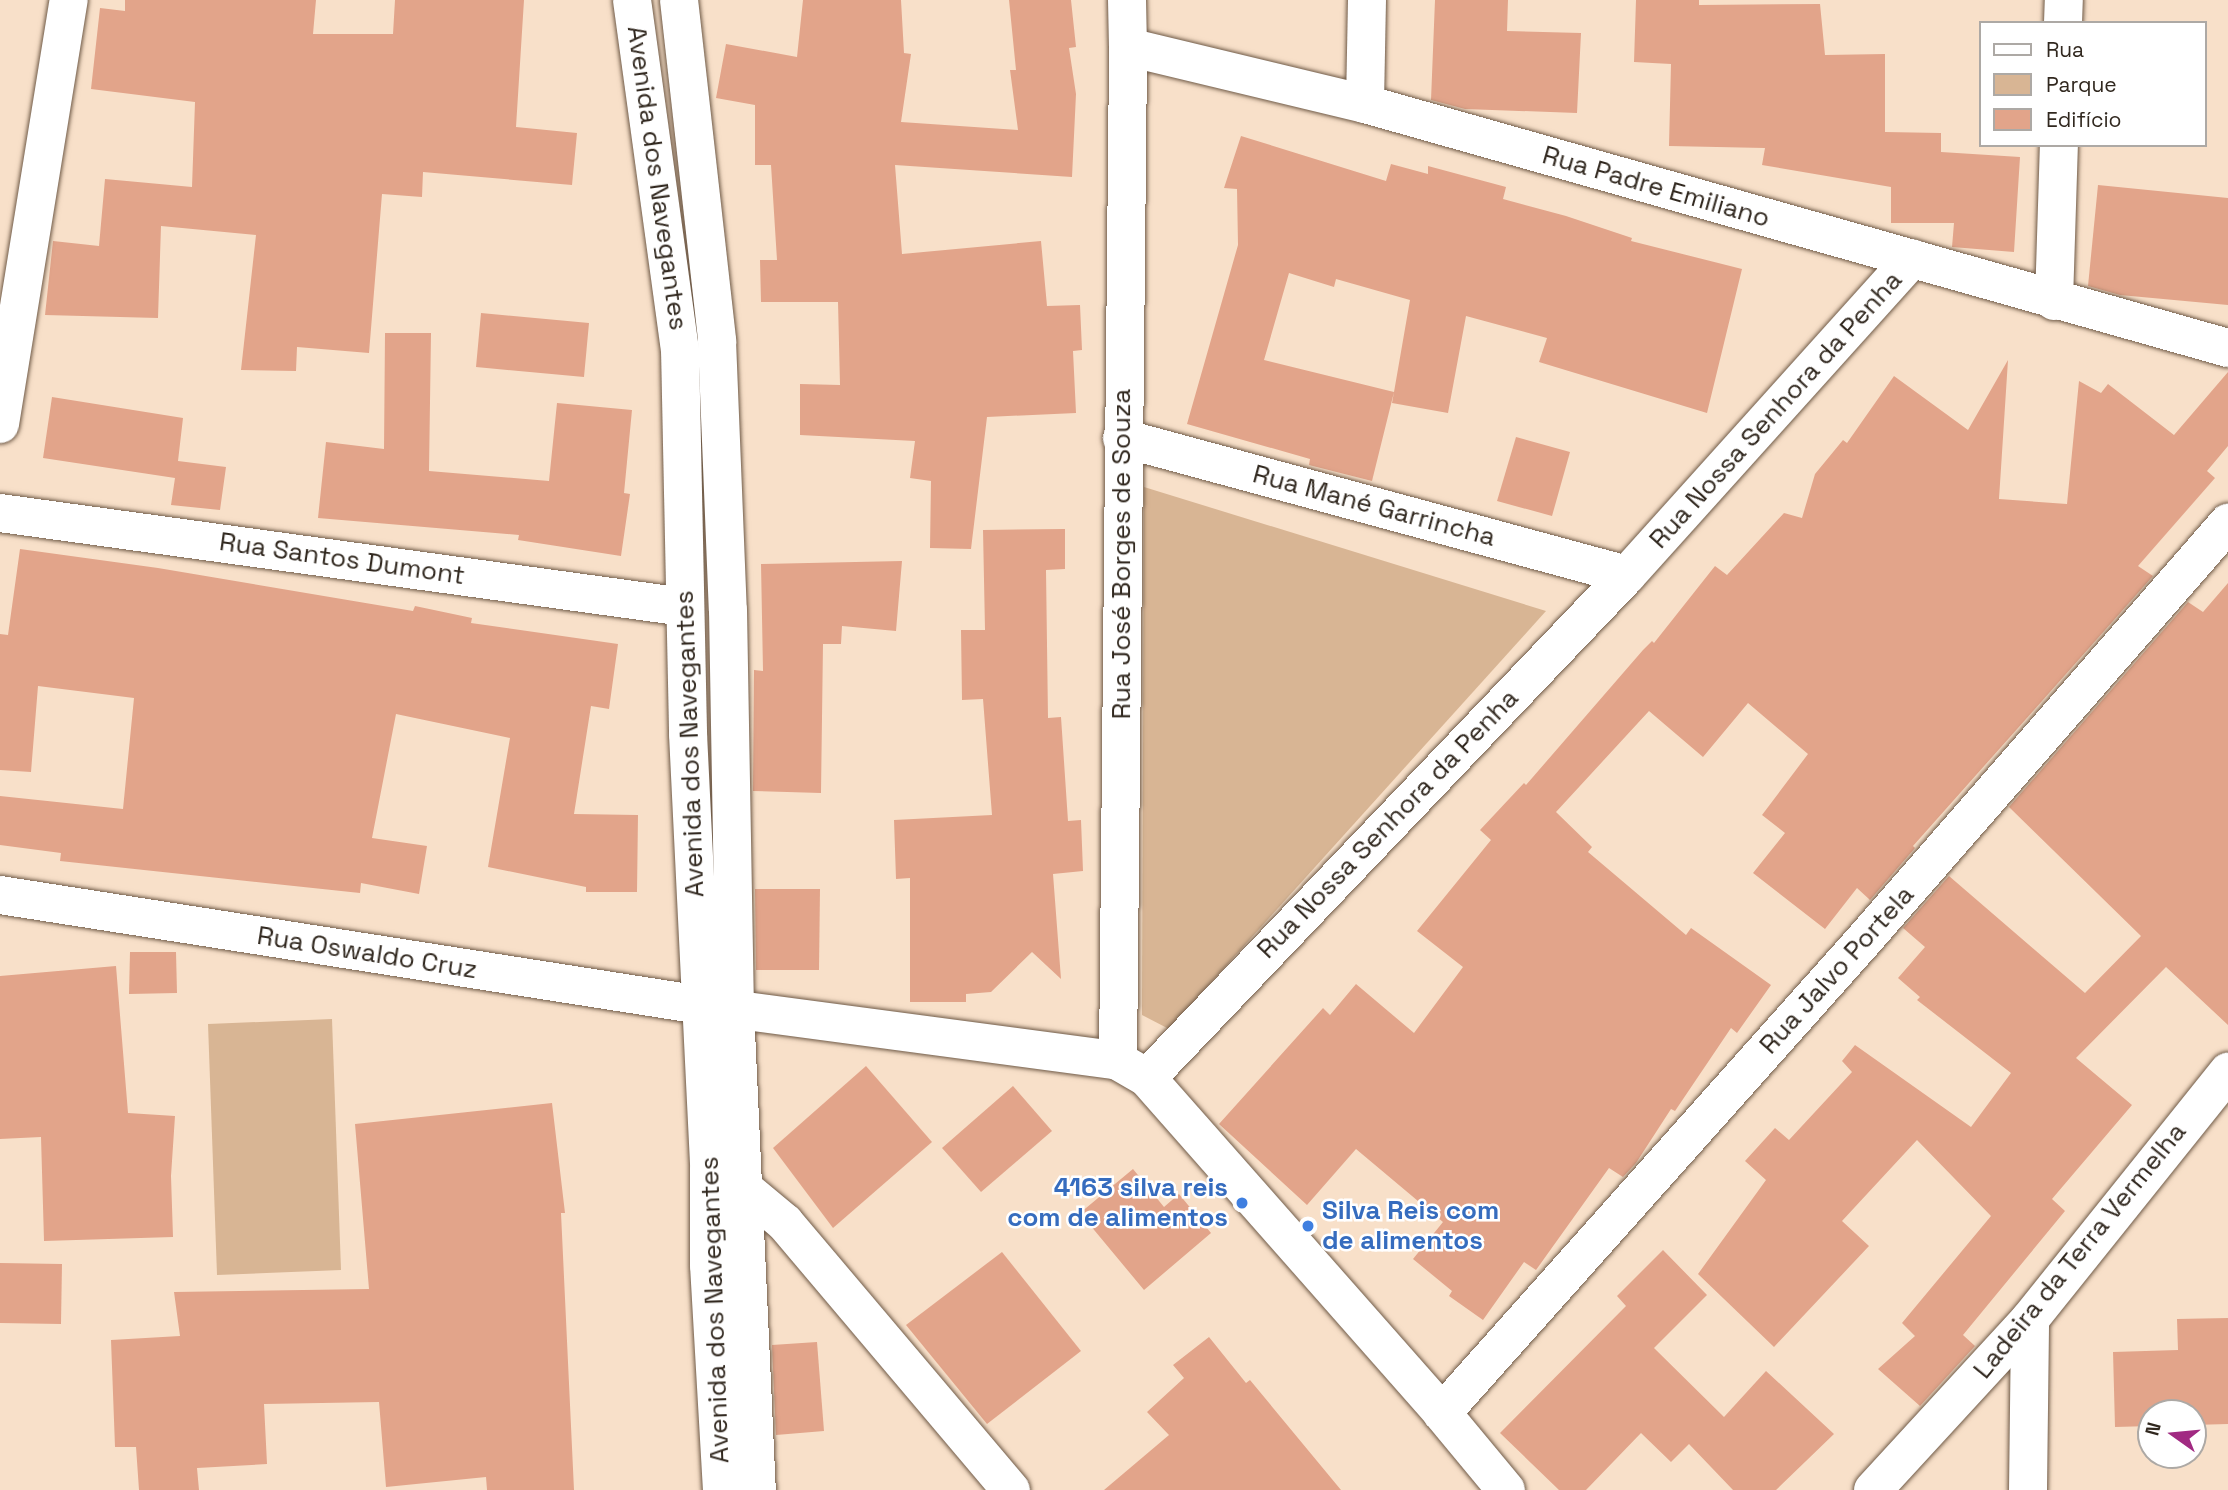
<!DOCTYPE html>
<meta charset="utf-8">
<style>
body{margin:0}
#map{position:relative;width:2228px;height:1490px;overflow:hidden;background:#f8e0c9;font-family:"Space Grotesk",sans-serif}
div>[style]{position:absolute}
.green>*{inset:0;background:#d8b594}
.building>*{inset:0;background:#e2a48a}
.roads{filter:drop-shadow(0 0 2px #6f5a47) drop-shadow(0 0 2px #6f5a47)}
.street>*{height:38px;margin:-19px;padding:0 19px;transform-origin:19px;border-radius:19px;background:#fff}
.secondary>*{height:38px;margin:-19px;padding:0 19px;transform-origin:19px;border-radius:19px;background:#fff}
.dots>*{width:19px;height:19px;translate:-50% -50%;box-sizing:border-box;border:4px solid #fff;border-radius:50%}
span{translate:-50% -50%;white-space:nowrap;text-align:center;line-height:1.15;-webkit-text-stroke:5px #fff;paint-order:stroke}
.street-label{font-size:26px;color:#31281f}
.shop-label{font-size:26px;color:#366cbe;font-weight:700}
.right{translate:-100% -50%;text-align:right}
.left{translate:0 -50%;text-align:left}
.legend{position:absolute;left:1979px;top:21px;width:228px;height:126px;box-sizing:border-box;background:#fff;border:2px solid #ada9a5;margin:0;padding:9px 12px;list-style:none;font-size:21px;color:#31281f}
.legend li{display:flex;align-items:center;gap:14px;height:35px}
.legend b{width:35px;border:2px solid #ada9a5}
.north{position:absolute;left:2137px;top:1399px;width:70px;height:70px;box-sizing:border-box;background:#fff;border:2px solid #ada9a5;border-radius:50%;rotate:285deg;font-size:19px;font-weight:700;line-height:28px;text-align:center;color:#31281f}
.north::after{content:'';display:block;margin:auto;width:24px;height:32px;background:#a12a82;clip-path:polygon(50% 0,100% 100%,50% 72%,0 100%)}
</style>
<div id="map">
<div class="green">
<div style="clip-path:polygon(1144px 487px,1546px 611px,1169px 1029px,1142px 1015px)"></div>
<div style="clip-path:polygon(332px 1019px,341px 1270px,217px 1275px,208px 1024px)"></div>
</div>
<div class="building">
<div style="clip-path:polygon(125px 0,316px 0,313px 34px,393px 34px,395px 0,524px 0,516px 127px,577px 133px,572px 185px,423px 172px,422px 197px,382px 194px,369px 353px,297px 347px,296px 371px,241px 370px,256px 235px,161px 226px,158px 318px,45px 315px,53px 241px,99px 246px,105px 179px,192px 187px,195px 102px,91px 89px,100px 8px,125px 11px)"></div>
<div style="clip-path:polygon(803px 0,901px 0,904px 53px,911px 54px,901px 122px,1018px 130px,1010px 70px,1016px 70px,1009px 0,1071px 0,1076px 47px,1069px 48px,1076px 94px,1072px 177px,895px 165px,902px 254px,1041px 241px,1047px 306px,1080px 305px,1082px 350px,1073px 351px,1076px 413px,987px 417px,971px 549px,930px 548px,931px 481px,910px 478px,915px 441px,800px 435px,800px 384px,840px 385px,838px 302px,761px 302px,760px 260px,777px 260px,771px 165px,755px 165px,755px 105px,716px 98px,726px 44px,797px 57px)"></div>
<div style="clip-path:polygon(1435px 0,1508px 0,1507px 31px,1581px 33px,1577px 113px,1465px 109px,1431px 100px)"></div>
<div style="clip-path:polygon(1636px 0,1699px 0,1699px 5px,1820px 4px,1825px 55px,1885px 54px,1885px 132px,1941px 133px,1941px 152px,2020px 157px,2014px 252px,1952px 247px,1954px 223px,1891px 223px,1891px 187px,1762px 165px,1765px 148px,1669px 146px,1671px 64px,1634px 62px)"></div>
<div style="clip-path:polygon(evenodd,1241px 136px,1386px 181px,1391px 164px,1428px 174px,1428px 166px,1506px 187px,1503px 199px,1566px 216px,1632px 238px,1631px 241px,1742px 269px,1707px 413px,1539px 362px,1547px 338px,1466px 316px,1448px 413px,1392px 403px,1394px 392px,1372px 481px,1309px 465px,1310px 459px,1187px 424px,1238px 245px,1237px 189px,1224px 188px,1241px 136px,1289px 273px,1334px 287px,1336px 279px,1410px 300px,1394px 392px,1264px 360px,1289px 273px)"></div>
<div style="clip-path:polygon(2098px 185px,2228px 198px,2228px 305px,2120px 295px,2088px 286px)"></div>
<div style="clip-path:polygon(481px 313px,589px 323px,584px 377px,476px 367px)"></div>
<div style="clip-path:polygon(385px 333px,431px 333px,429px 471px,549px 481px,557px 403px,632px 410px,624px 493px,630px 494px,621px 556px,518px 540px,519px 535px,318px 518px,326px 442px,384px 449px)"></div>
<div style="clip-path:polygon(2008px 360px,1999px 499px,2067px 504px,2079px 381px,2101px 393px,2108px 384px,2174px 435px,2228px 372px,2228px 446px,2207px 471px,2215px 478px,2138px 566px,2153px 576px,1913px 846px,1915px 848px,1870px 900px,1857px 888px,1825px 929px,1753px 873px,1785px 833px,1762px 815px,1808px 754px,1748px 703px,1703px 757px,1649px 711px,1556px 812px,1592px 847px,1588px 852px,1686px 935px,1691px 928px,1771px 985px,1737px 1033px,1731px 1028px,1675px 1111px,1671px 1109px,1636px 1163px,1623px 1177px,1609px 1168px,1536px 1270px,1524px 1262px,1483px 1320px,1449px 1296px,1452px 1291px,1413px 1259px,1443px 1222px,1356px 1149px,1307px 1205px,1219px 1124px,1323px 1008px,1330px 1015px,1356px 984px,1414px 1033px,1463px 967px,1417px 931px,1491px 840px,1480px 830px,1524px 783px,1526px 785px,1643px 650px,1652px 641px,1654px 643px,1715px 566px,1727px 575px,1784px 513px,1802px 518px,1815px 474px,1843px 440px,1847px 443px,1894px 376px,1968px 430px)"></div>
<div style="clip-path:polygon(52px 397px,183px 418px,178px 461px,226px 467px,220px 510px,171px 505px,175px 478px,43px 458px)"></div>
<div style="clip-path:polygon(1516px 437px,1570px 452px,1552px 516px,1497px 501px)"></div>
<div style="clip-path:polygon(1065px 529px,1065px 569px,1046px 570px,1048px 718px,1061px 717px,1068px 821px,1081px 820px,1083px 871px,1053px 874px,1061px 979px,1032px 952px,991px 992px,966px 994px,966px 1002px,910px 1002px,910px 878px,896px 879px,894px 820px,992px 815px,983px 699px,962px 700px,961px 630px,985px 630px,983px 530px)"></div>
<div style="clip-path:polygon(20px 549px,158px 568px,413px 611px,415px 606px,472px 618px,471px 623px,618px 644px,609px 709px,591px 706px,574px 814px,638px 815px,637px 892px,586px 892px,586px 887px,488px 867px,510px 738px,396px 714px,372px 838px,427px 846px,419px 894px,361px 883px,360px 893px,60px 861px,61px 853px,0 845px,0 796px,123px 809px,134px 698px,38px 686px,31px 772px,0 770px,0 634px,8px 635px)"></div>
<div style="clip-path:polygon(902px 561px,896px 631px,842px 626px,841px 644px,823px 644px,821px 793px,753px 791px,754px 670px,763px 671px,761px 564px)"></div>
<div style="clip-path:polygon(2228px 583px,2228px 1025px,2166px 967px,2076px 1058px,2132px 1105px,2052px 1199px,2065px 1211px,1963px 1335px,1975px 1346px,1920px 1406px,1878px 1369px,1915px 1336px,1902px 1323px,1991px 1216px,1917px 1140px,1842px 1221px,1869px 1246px,1774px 1347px,1698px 1274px,1766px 1180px,1745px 1161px,1775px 1128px,1789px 1140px,1852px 1072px,1842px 1061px,1855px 1045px,1971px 1127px,2011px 1073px,1917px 1000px,1920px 997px,1898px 978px,1925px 947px,1903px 928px,1949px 876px,2085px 993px,2141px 936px,2009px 807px,2188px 602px,2203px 612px)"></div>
<div style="clip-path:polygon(755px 889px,820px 889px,819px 970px,756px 970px)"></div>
<div style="clip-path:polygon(130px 952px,176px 952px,177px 993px,129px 994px)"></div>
<div style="clip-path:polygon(116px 966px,128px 1113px,175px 1116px,171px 1176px,173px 1237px,44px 1241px,41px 1137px,0 1139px,0 976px)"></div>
<div style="clip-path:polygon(866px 1066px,932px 1142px,833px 1228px,773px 1148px)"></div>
<div style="clip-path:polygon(1013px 1086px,1052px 1131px,981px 1192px,942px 1148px)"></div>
<div style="clip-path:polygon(552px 1103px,565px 1213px,561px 1213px,574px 1490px,487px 1490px,486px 1477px,386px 1487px,379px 1402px,264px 1404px,267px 1464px,197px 1468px,199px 1490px,139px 1490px,136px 1447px,115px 1447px,111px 1340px,180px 1336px,174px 1292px,369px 1289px,355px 1124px)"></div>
<div style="clip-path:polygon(1133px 1169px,1164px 1207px,1179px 1194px,1211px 1233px,1144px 1290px,1080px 1213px)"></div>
<div style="clip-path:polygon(1663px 1250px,1707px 1295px,1654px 1348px,1724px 1417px,1766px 1371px,1834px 1434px,1776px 1490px,1733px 1490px,1689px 1444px,1671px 1462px,1641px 1433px,1586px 1490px,1559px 1490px,1500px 1433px,1626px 1306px,1617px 1296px)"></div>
<div style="clip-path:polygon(1002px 1252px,1081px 1351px,987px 1424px,906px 1325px)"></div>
<div style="clip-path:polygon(0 1263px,62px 1264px,61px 1324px,0 1323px)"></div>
<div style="clip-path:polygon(2228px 1318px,2228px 1424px,2193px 1425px,2193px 1413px,2151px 1413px,2151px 1426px,2115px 1427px,2113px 1352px,2178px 1350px,2177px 1319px)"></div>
<div style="clip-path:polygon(1209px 1337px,1246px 1383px,1250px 1380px,1341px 1490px,1104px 1490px,1169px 1435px,1147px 1412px,1184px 1378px,1173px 1365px)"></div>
<div style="clip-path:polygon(817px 1342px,824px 1431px,776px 1435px,772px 1345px)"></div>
</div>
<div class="roads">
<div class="street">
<div style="left:1127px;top:0;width:47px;rotate:88.8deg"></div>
<div style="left:1128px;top:47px;width:244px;rotate:13.5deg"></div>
<div style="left:1365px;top:104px;width:897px;rotate:15.79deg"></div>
<div style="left:2063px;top:23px;width:23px;rotate:-88deg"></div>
<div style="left:1365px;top:104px;width:104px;rotate:-88.9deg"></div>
<div style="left:2054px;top:301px;width:156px;rotate:-88.2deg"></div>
<div style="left:0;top:424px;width:430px;rotate:-80.8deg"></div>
<div style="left:1122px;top:438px;width:523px;rotate:15.18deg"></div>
<div style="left:0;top:513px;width:690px;rotate:7.82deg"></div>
<div style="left:0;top:895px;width:710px;rotate:8.92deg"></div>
<div style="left:701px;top:1005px;width:421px;rotate:7.6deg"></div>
<div style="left:1118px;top:1061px;width:34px;rotate:30deg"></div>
<div style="left:1147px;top:1078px;width:695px;rotate:-46.34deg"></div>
<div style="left:1627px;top:575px;width:426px;rotate:-48deg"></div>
<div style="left:1118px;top:1061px;width:1014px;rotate:-89.43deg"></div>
<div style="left:1147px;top:1078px;width:446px;rotate:48.6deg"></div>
<div style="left:1442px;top:1413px;width:100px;rotate:50.3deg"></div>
<div style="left:719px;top:1174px;width:26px;rotate:29deg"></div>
<div style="left:742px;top:1187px;width:56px;rotate:39.9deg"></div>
<div style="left:785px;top:1223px;width:350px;rotate:49.8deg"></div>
<div style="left:1442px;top:1413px;width:634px;rotate:-48.26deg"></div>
<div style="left:1864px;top:940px;width:554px;rotate:-48.88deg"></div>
<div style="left:2028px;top:1490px;width:171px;rotate:-89.3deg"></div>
</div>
<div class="secondary">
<div style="left:632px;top:0;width:352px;rotate:82.2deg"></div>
<div style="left:680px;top:349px;width:385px;rotate:88.8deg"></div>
<div style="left:688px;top:734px;width:435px;rotate:87.2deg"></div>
<div style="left:709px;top:1168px;width:97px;rotate:90deg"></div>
<div style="left:709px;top:1265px;width:225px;rotate:86.7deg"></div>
<div style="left:679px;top:0;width:343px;rotate:83.6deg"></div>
<div style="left:717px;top:341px;width:269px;rotate:87.7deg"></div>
<div style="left:728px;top:610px;width:399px;rotate:89deg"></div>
<div style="left:735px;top:1009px;width:482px;rotate:87.4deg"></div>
<div style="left:1873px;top:1490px;width:232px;rotate:-47.4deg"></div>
<div style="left:2030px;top:1319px;width:317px;rotate:-51.3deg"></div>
</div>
</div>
<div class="dots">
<div style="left:1242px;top:1203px;background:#3f7fe0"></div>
<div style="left:1308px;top:1226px;background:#3f7fe0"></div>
</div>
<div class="street-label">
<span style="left:657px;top:178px;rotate:82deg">Avenida dos Navegantes</span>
<span style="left:1656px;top:187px;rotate:16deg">Rua Padre Emiliano</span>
<span style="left:1776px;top:410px;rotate:-48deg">Rua Nossa Senhora da Penha</span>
<span style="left:1374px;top:506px;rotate:15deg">Rua Mané Garrincha</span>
<span style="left:1122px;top:554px;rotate:-90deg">Rua José Borges de Souza</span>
<span style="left:342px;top:559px;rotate:8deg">Rua Santos Dumont</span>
<span style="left:690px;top:744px;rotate:-92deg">Avenida dos Navegantes</span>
<span style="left:1388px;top:824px;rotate:-46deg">Rua Nossa Senhora da Penha</span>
<span style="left:367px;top:953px;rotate:9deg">Rua Oswaldo Cruz</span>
<span style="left:1837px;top:970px;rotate:-48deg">Rua Jalvo Portela</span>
<span style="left:2080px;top:1251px;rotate:-51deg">Ladeira da Terra Vermelha</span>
<span style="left:715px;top:1310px;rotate:-92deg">Avenida dos Navegantes</span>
</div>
<div class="shop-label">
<span class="right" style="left:1228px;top:1203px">4163 silva reis<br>com de alimentos</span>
<span class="left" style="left:1322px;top:1226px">Silva Reis com<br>de alimentos</span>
</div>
<ul class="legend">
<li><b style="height:9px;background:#fff"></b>Rua</li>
<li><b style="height:19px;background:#d8b594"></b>Parque</li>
<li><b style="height:19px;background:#e2a48a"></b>Edifício</li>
</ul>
<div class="north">N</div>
</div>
